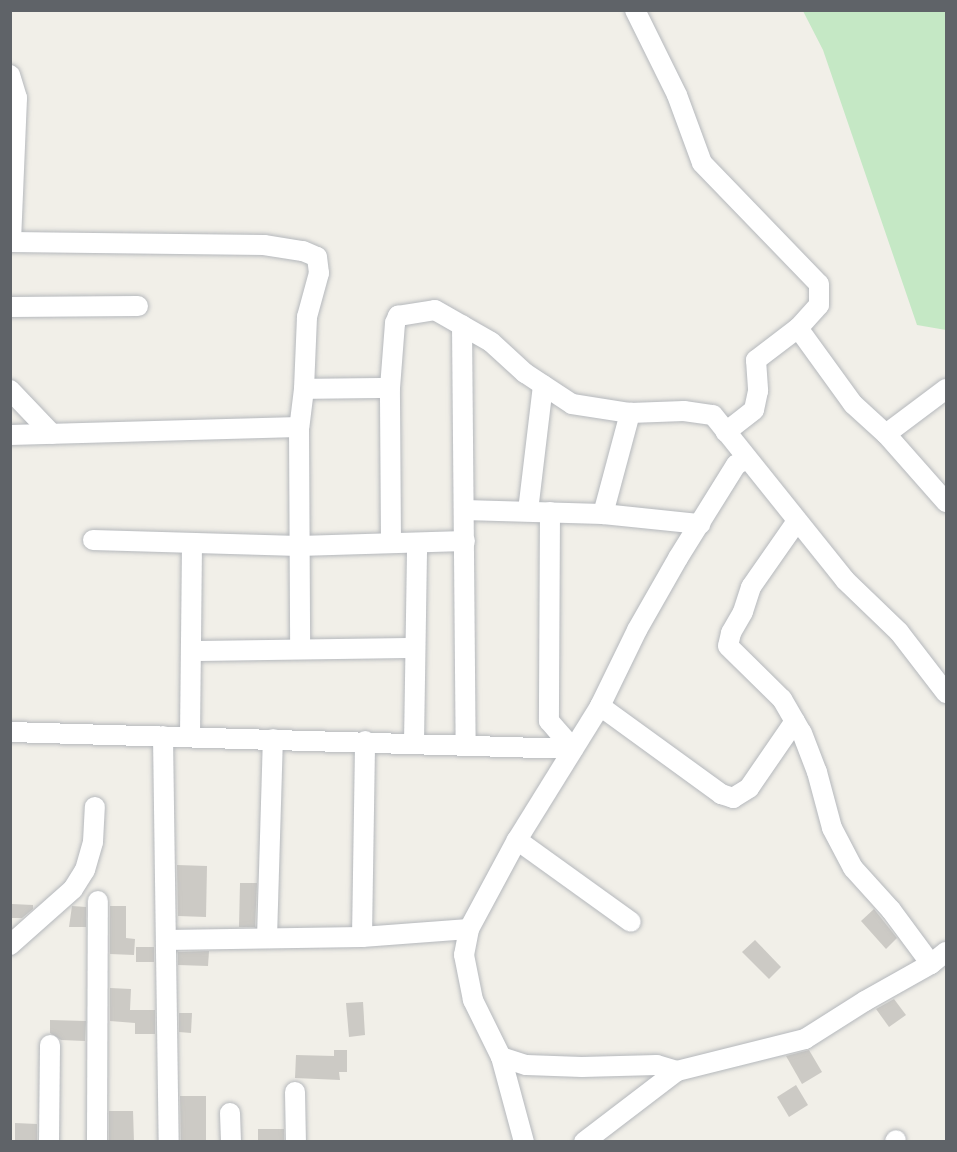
<!DOCTYPE html>
<style>
body{margin:0}
#map{position:relative;width:957px;height:1152px;overflow:hidden;background:#f1efe8;font-family:"Nunito Sans",sans-serif}
div>[style]{position:absolute}
.green>*{inset:0;background:#c5e8c5}
.building>*{inset:0;background:#cccac5}
.roads{filter:drop-shadow(0 0 2px #b5b8bc) drop-shadow(0 0 2px #b5b8bc)}
.street>*{height:20px;margin:-10px;padding:0 10px;transform-origin:10px;border-radius:10px;background:#fff}
span{translate:-50% -50%;white-space:nowrap;text-align:center;line-height:1.15;-webkit-text-stroke:4.5px #fff;paint-order:stroke}
.frame{position:absolute;inset:0;border:12px solid #5f6368;pointer-events:none}
</style>
<div id="map">
<div class="green">
<div style="clip-path:polygon(803px 11px,946px 11px,946px 330px,917px 325px,823px 50px)"></div>
</div>
<div class="building">
<div style="clip-path:polygon(177px 865px,207px 866px,206px 917px,178px 916px)"></div>
<div style="clip-path:polygon(240px 883px,257px 883px,255px 927px,239px 927px)"></div>
<div style="clip-path:polygon(12px 904px,33px 905px,33px 909px,22px 918px,11px 918px)"></div>
<div style="clip-path:polygon(72px 906px,86px 907px,86px 927px,69px 927px)"></div>
<div style="clip-path:polygon(110px 906px,126px 906px,126px 938px,135px 939px,134px 955px,110px 954px)"></div>
<div style="clip-path:polygon(874px 909px,897px 938px,886px 949px,861px 921px)"></div>
<div style="clip-path:polygon(755px 940px,781px 967px,769px 979px,742px 952px)"></div>
<div style="clip-path:polygon(136px 947px,154px 947px,154px 962px,136px 962px)"></div>
<div style="clip-path:polygon(209px 951px,208px 966px,178px 965px,178px 952px)"></div>
<div style="clip-path:polygon(110px 988px,131px 989px,130px 1010px,155px 1010px,155px 1034px,135px 1034px,135px 1023px,110px 1021px)"></div>
<div style="clip-path:polygon(894px 999px,906px 1015px,889px 1027px,876px 1009px)"></div>
<div style="clip-path:polygon(363px 1002px,365px 1035px,349px 1037px,346px 1003px)"></div>
<div style="clip-path:polygon(179px 1013px,192px 1013px,191px 1033px,179px 1032px)"></div>
<div style="clip-path:polygon(50px 1020px,86px 1021px,85px 1041px,61px 1040px,50px 1033px)"></div>
<div style="clip-path:polygon(334px 1050px,347px 1050px,347px 1072px,339px 1072px,340px 1080px,295px 1078px,296px 1055px,334px 1056px)"></div>
<div style="clip-path:polygon(809px 1050px,822px 1072px,802px 1084px,786px 1056px)"></div>
<div style="clip-path:polygon(796px 1085px,808px 1105px,789px 1117px,777px 1097px)"></div>
<div style="clip-path:polygon(180px 1096px,206px 1096px,206px 1142px,181px 1142px)"></div>
<div style="clip-path:polygon(109px 1111px,133px 1111px,134px 1142px,109px 1142px)"></div>
<div style="clip-path:polygon(15px 1123px,37px 1124px,37px 1142px,15px 1142px)"></div>
<div style="clip-path:polygon(258px 1129px,284px 1129px,284px 1142px,258px 1142px)"></div>
</div>
<div class="roads">
<div class="street">
<div style="left:635px;top:10px;width:95px;rotate:63.7deg"></div>
<div style="left:677px;top:95px;width:72px;rotate:69.8deg"></div>
<div style="left:702px;top:163px;width:168px;rotate:46deg"></div>
<div style="left:819px;top:284px;width:21px;rotate:90deg"></div>
<div style="left:819px;top:305px;width:31px;rotate:132deg"></div>
<div style="left:798px;top:328px;width:53px;rotate:142.7deg"></div>
<div style="left:756px;top:360px;width:31px;rotate:86deg"></div>
<div style="left:758px;top:391px;width:19px;rotate:102deg"></div>
<div style="left:754px;top:410px;width:36px;rotate:142deg"></div>
<div style="left:10px;top:75px;width:24px;rotate:73deg"></div>
<div style="left:17px;top:98px;width:144px;rotate:92.4deg"></div>
<div style="left:10px;top:242px;width:254px;rotate:0.7deg"></div>
<div style="left:264px;top:245px;width:39px;rotate:9deg"></div>
<div style="left:303px;top:251px;width:15px;rotate:23deg"></div>
<div style="left:317px;top:257px;width:16px;rotate:83deg"></div>
<div style="left:319px;top:273px;width:46px;rotate:105.3deg"></div>
<div style="left:307px;top:317px;width:72px;rotate:92.4deg"></div>
<div style="left:304px;top:389px;width:38px;rotate:97deg"></div>
<div style="left:299px;top:427px;width:222px;rotate:89.7deg"></div>
<div style="left:10px;top:307px;width:128px;rotate:-0.4deg"></div>
<div style="left:462px;top:325px;width:419px;rotate:89.5deg"></div>
<div style="left:798px;top:328px;width:94px;rotate:54.1deg"></div>
<div style="left:853px;top:404px;width:45px;rotate:42.3deg"></div>
<div style="left:886px;top:434px;width:91px;rotate:48.6deg"></div>
<div style="left:304px;top:389px;width:86px;rotate:-0.7deg"></div>
<div style="left:10px;top:390px;width:61px;rotate:46.3deg"></div>
<div style="left:886px;top:434px;width:75px;rotate:-36.9deg"></div>
<div style="left:10px;top:435px;width:289px;rotate:-1.6deg"></div>
<div style="left:464px;top:510px;width:139px;rotate:1.6deg"></div>
<div style="left:603px;top:514px;width:98px;rotate:5.9deg"></div>
<div style="left:528px;top:511px;width:127px;rotate:-83.2deg"></div>
<div style="left:550px;top:512px;width:209px;rotate:90.3deg"></div>
<div style="left:549px;top:721px;width:37px;rotate:49deg"></div>
<div style="left:603px;top:514px;width:105px;rotate:-75deg"></div>
<div style="left:797px;top:521px;width:80px;rotate:124.9deg"></div>
<div style="left:751px;top:587px;width:26px;rotate:108deg"></div>
<div style="left:743px;top:612px;width:24px;rotate:120deg"></div>
<div style="left:731px;top:633px;width:13px;rotate:103deg"></div>
<div style="left:728px;top:646px;width:76px;rotate:44.5deg"></div>
<div style="left:782px;top:699px;width:39px;rotate:60deg"></div>
<div style="left:802px;top:733px;width:42px;rotate:69deg"></div>
<div style="left:817px;top:772px;width:58px;rotate:75deg"></div>
<div style="left:832px;top:828px;width:45px;rotate:62.3deg"></div>
<div style="left:853px;top:868px;width:57px;rotate:47.9deg"></div>
<div style="left:891px;top:910px;width:67px;rotate:53.5deg"></div>
<div style="left:93px;top:540px;width:206px;rotate:1.7deg"></div>
<div style="left:299px;top:546px;width:166px;rotate:-1.7deg"></div>
<div style="left:391px;top:543px;width:155px;rotate:-90.4deg"></div>
<div style="left:390px;top:388px;width:65px;rotate:-85.6deg"></div>
<div style="left:395px;top:323px;width:8px;rotate:-67deg"></div>
<div style="left:398px;top:316px;width:37px;rotate:-9deg"></div>
<div style="left:435px;top:310px;width:64px;rotate:29.7deg"></div>
<div style="left:491px;top:342px;width:46px;rotate:42.4deg"></div>
<div style="left:525px;top:373px;width:56px;rotate:33.4deg"></div>
<div style="left:572px;top:404px;width:59px;rotate:8.8deg"></div>
<div style="left:630px;top:413px;width:54px;rotate:-2.1deg"></div>
<div style="left:684px;top:411px;width:29px;rotate:8deg"></div>
<div style="left:713px;top:415px;width:211px;rotate:51.3deg"></div>
<div style="left:845px;top:580px;width:75px;rotate:43.9deg"></div>
<div style="left:899px;top:632px;width:77px;rotate:52.4deg"></div>
<div style="left:191px;top:651px;width:224px;rotate:-0.8deg"></div>
<div style="left:600px;top:706px;width:150px;rotate:36deg"></div>
<div style="left:721px;top:794px;width:13px;rotate:18deg"></div>
<div style="left:733px;top:798px;width:19px;rotate:-32deg"></div>
<div style="left:749px;top:788px;width:81px;rotate:-55.5deg"></div>
<div style="left:10px;top:732px;width:563px;rotate:1.73deg"></div>
<div style="left:163px;top:736px;width:406px;rotate:89.2deg"></div>
<div style="left:190px;top:736px;width:193px;rotate:-89.4deg"></div>
<div style="left:414px;top:743px;width:200px;rotate:-89.1deg"></div>
<div style="left:517px;top:840px;width:140px;rotate:35.7deg"></div>
<div style="left:362px;top:937px;width:196px;rotate:-89.1deg"></div>
<div style="left:267px;top:938px;width:199px;rotate:-88.3deg"></div>
<div style="left:166px;top:940px;width:196px;rotate:-0.9deg"></div>
<div style="left:362px;top:937px;width:107px;rotate:-4.3deg"></div>
<div style="left:10px;top:945px;width:84px;rotate:-41.6deg"></div>
<div style="left:73px;top:889px;width:22px;rotate:-58deg"></div>
<div style="left:85px;top:870px;width:29px;rotate:-74deg"></div>
<div style="left:93px;top:842px;width:35px;rotate:-87deg"></div>
<div style="left:501px;top:1057px;width:26px;rotate:18deg"></div>
<div style="left:526px;top:1065px;width:56px;rotate:2deg"></div>
<div style="left:582px;top:1067px;width:75px;rotate:-1.5deg"></div>
<div style="left:657px;top:1065px;width:21px;rotate:17deg"></div>
<div style="left:295px;top:1092px;width:50px;rotate:88.9deg"></div>
<div style="left:230px;top:1113px;width:29px;rotate:88deg"></div>
<div style="left:49px;top:1142px;width:97px;rotate:-89.4deg"></div>
<div style="left:97px;top:1142px;width:241px;rotate:-89.8deg"></div>
<div style="left:524px;top:1142px;width:88px;rotate:-105.1deg"></div>
<div style="left:501px;top:1057px;width:64px;rotate:-116.2deg"></div>
<div style="left:473px;top:1000px;width:46px;rotate:-101.3deg"></div>
<div style="left:464px;top:955px;width:26px;rotate:-79deg"></div>
<div style="left:469px;top:929px;width:101px;rotate:-61.7deg"></div>
<div style="left:517px;top:840px;width:158px;rotate:-58.2deg"></div>
<div style="left:600px;top:706px;width:85px;rotate:-64deg"></div>
<div style="left:637px;top:630px;width:83px;rotate:-60.3deg"></div>
<div style="left:678px;top:558px;width:110px;rotate:-58.1deg"></div>
<div style="left:736px;top:465px;width:12px;rotate:-31deg"></div>
<div style="left:584px;top:1142px;width:117px;rotate:-37.4deg"></div>
<div style="left:677px;top:1071px;width:132px;rotate:-14deg"></div>
<div style="left:805px;top:1039px;width:71px;rotate:-32.3deg"></div>
<div style="left:865px;top:1001px;width:76px;rotate:-29.3deg"></div>
<div style="left:931px;top:964px;width:19px;rotate:-39deg"></div>
<div style="left:895px;top:1142px;width:2px;rotate:-63deg"></div>
</div>
</div>
<div class="frame"></div>
</div>
